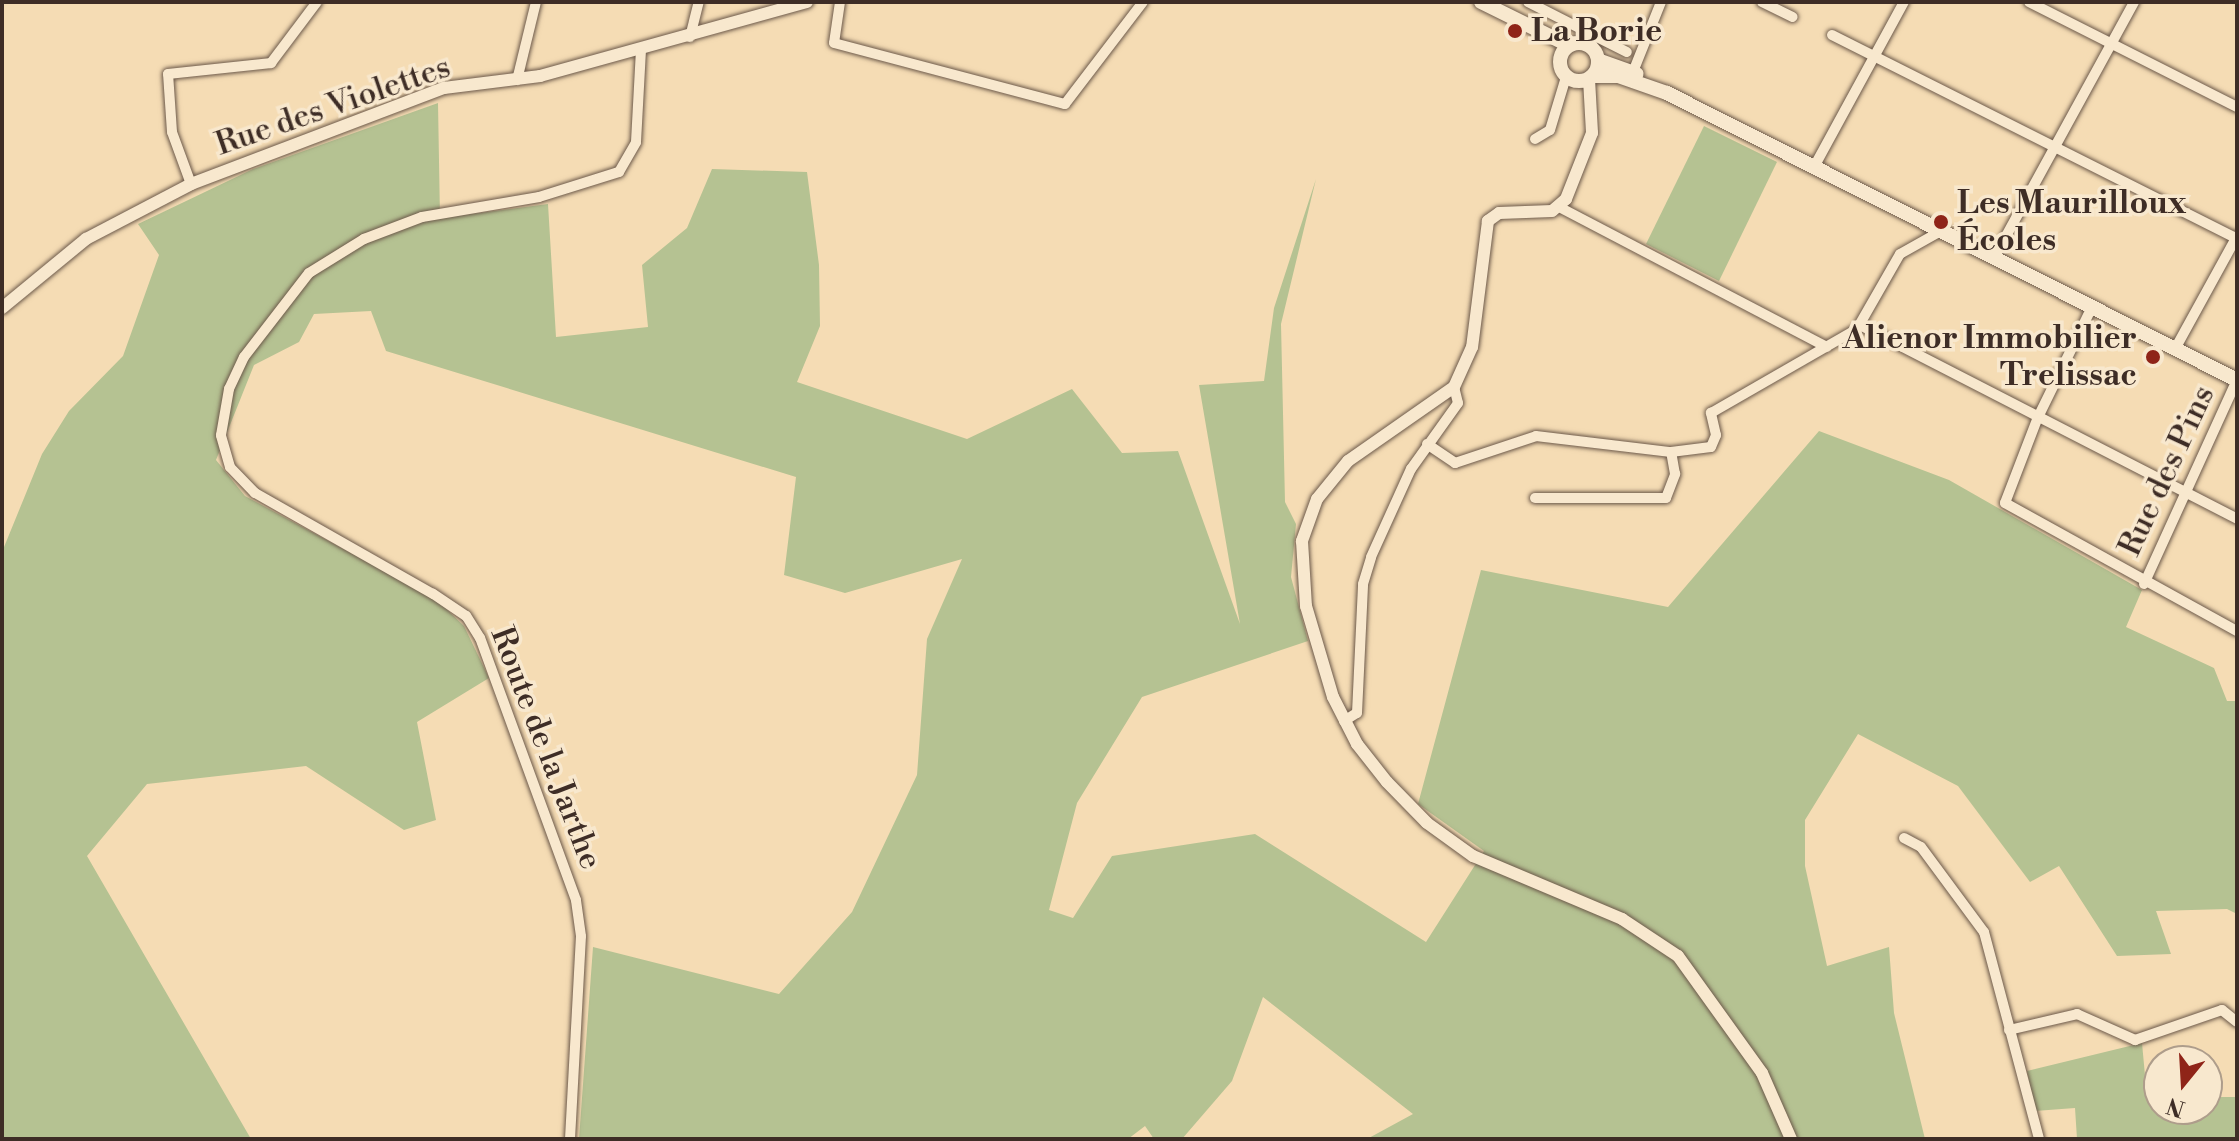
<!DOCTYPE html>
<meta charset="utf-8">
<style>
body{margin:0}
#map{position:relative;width:2239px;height:1141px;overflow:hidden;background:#f5dcb4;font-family:"Libre Bodoni",serif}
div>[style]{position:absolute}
.green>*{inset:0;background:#b5c292}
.roads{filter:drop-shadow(0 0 2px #6c594a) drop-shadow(0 0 2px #6c594a)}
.minor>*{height:10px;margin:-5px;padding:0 5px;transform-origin:5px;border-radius:5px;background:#f8e8ce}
.tertiary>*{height:12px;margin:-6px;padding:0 6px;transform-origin:6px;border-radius:6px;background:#f8e8ce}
.secondary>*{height:14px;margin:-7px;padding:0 7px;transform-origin:7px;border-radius:7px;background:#f8e8ce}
.secondary>.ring{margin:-7px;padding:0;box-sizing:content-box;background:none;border:14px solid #f8e8ce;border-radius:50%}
.dots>*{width:22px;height:22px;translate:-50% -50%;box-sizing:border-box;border:4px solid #f8e8ce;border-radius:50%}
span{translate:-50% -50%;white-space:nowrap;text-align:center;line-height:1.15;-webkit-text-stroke:7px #f8e8ce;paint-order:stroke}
.poi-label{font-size:32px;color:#3e2d26;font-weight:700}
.left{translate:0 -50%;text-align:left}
.right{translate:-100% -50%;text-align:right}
.street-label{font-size:32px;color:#3e2d26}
.frame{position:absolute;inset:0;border:4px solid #3e2d26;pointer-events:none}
.north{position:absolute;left:2143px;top:1045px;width:80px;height:80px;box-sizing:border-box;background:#f8e8ce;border:2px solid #ae9d8b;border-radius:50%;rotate:198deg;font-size:22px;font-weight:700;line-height:32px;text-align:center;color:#3e2d26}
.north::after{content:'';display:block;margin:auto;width:28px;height:36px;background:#8f2418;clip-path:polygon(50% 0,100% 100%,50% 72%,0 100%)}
</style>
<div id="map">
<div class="green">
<div style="clip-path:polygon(438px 103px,440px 218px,548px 204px,556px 337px,648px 327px,642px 265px,687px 228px,712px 169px,807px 172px,819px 265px,820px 326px,797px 382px,967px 439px,1072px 389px,1122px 453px,1178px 451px,1240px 624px,1199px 385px,1264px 381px,1274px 308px,1316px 179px,1281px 324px,1285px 502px,1296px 524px,1291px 577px,1308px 641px,1142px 697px,1077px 803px,1049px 910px,1073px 918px,1112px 856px,1255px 834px,1426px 942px,1484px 851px,1418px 804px,1481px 570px,1668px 607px,1819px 431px,1949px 480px,2142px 590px,2126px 627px,2214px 668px,2227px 701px,2237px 701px,2237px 914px,2227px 909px,2156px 911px,2171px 954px,2117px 956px,2059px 866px,2030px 882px,1958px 786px,1858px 734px,1805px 820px,1805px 866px,1827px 966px,1889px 947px,1894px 1013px,1925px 1139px,1367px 1139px,1413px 1114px,1263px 997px,1232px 1081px,1182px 1139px,1154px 1139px,1145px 1126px,1128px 1139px,579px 1139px,593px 947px,779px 994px,852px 912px,917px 775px,927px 639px,962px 559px,845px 593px,784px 575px,796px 477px,386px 351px,371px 311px,314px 314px,299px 342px,254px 365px,216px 460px,245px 496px,436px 599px,464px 626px,489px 678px,417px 722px,436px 820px,404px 830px,306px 766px,147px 784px,87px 856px,251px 1139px,2px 1139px,2px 552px,42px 454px,69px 411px,123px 356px,159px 255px,138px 224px,253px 169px)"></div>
<div style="clip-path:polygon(1704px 126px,1777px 162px,1719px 281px,1646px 244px)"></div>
<div style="clip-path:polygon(2142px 1043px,2147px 1097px,2159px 1097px,2159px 1109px,2207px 1109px,2207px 1097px,2237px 1097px,2237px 1139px,2077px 1139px,2075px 1108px,2035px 1111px,2027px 1071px)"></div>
</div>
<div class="roads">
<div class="minor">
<div style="left:840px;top:2px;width:41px;rotate:98.3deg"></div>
<div style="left:834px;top:43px;width:239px;rotate:14.8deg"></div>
<div style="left:1065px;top:104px;width:128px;rotate:-52.6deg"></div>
<div style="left:1528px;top:2px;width:71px;rotate:26.9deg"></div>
<div style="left:1591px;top:34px;width:11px;rotate:117deg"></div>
<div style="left:1762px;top:2px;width:34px;rotate:26deg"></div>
<div style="left:2029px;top:2px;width:233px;rotate:26.8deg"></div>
<div style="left:1591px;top:34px;width:40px;rotate:26.6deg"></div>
<div style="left:1832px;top:35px;width:453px;rotate:26.7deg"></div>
<div style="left:690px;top:37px;width:36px;rotate:-76deg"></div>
<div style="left:1626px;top:73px;width:7px;rotate:-8deg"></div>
<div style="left:1633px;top:72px;width:75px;rotate:-68.2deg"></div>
<div style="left:517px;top:80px;width:80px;rotate:-76.3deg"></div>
<div style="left:1535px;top:139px;width:17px;rotate:-31deg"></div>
<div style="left:1550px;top:130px;width:55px;rotate:-73.2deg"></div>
<div style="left:1814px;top:167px;width:188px;rotate:-61.4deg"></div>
<div style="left:191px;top:184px;width:55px;rotate:-110.1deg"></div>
<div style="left:172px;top:132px;width:58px;rotate:-93.9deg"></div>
<div style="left:168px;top:74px;width:104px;rotate:-6.1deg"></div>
<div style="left:271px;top:63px;width:76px;rotate:-53deg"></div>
<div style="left:1559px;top:207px;width:302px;rotate:27.6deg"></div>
<div style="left:1994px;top:258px;width:292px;rotate:-61.3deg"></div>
<div style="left:2092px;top:307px;width:123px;rotate:116.1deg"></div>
<div style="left:2038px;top:417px;width:92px;rotate:111deg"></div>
<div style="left:2005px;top:503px;width:265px;rotate:28.9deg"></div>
<div style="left:1860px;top:325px;width:424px;rotate:27.2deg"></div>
<div style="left:2175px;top:349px;width:129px;rotate:-61.2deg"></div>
<div style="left:1427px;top:444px;width:34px;rotate:34deg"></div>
<div style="left:1455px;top:463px;width:85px;rotate:-18.4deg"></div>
<div style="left:1536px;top:436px;width:136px;rotate:6.8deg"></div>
<div style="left:1671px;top:452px;width:40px;rotate:-7.1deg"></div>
<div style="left:1711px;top:447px;width:13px;rotate:-67deg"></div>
<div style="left:1716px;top:435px;width:23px;rotate:-103deg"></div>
<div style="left:1711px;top:413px;width:168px;rotate:-29.9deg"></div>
<div style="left:1857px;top:329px;width:86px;rotate:-60.2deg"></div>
<div style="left:1900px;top:254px;width:47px;rotate:-29.3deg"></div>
<div style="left:1535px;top:498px;width:131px"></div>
<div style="left:1666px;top:498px;width:26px;rotate:-69deg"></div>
<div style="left:1675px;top:474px;width:22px;rotate:-100deg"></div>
<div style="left:2144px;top:584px;width:224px;rotate:-65.5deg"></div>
<div style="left:1344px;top:721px;width:15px;rotate:-32deg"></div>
<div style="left:1357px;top:713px;width:129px;rotate:-87.3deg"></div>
<div style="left:1363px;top:584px;width:28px;rotate:-73deg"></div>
<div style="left:1371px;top:557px;width:97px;rotate:-65.6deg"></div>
<div style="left:1411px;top:469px;width:81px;rotate:-54.5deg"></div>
<div style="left:1458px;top:403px;width:16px;rotate:-104deg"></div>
<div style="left:1904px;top:838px;width:19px;rotate:28deg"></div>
<div style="left:1921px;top:847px;width:106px;rotate:53.5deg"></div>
<div style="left:1984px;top:932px;width:214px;rotate:75.1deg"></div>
<div style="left:2009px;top:1030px;width:70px;rotate:-13.2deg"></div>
<div style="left:2077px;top:1014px;width:64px;rotate:24.1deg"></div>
<div style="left:2135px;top:1040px;width:92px;rotate:-19deg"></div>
<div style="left:2222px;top:1010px;width:19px;rotate:39deg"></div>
<div style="left:570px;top:1139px;width:203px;rotate:-86.9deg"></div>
<div style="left:581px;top:936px;width:36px;rotate:-98deg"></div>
<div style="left:576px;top:900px;width:279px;rotate:-110.1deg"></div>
<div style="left:480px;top:638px;width:26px;rotate:-122deg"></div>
<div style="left:466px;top:616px;width:40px;rotate:-146deg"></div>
<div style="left:433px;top:594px;width:205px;rotate:-150.4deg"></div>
<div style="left:255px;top:493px;width:36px;rotate:-134deg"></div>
<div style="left:230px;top:467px;width:33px;rotate:-106deg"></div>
<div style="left:221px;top:435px;width:47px;rotate:-80.1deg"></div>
<div style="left:229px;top:389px;width:35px;rotate:-65deg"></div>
<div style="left:244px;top:357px;width:106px;rotate:-52.3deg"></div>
<div style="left:309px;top:273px;width:65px;rotate:-31.7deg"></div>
<div style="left:364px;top:239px;width:62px;rotate:-20.8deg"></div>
<div style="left:422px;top:217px;width:119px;rotate:-9.7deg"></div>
<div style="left:539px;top:197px;width:84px;rotate:-17.4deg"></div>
<div style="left:619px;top:172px;width:34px;rotate:-60deg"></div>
<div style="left:636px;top:142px;width:92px;rotate:-86.9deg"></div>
</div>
<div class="tertiary">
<div style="left:1589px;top:79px;width:54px;rotate:86.8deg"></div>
<div style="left:1592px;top:133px;width:71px;rotate:111.5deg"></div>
<div style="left:1566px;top:199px;width:18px;rotate:139deg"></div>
<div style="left:1552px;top:211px;width:53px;rotate:177.8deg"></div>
<div style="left:1499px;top:213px;width:14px;rotate:144deg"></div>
<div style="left:1488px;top:221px;width:127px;rotate:97.2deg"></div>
<div style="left:1472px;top:347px;width:44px;rotate:114.2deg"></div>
<div style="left:1454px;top:387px;width:129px;rotate:145.1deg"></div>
<div style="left:1348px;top:461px;width:49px;rotate:129.2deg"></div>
<div style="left:1317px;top:499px;width:45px;rotate:109.7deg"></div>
<div style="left:1302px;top:541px;width:65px;rotate:86.5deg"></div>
<div style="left:1306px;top:606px;width:95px;rotate:73.5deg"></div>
<div style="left:1333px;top:697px;width:53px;rotate:62.9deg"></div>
<div style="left:1357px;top:744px;width:48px;rotate:51.7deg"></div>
<div style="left:1387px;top:782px;width:57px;rotate:45.7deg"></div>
<div style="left:1427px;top:823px;width:57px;rotate:35.7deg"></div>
<div style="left:1473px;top:856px;width:162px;rotate:22.9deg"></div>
<div style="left:1622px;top:919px;width:67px;rotate:33.5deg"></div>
<div style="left:1678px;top:956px;width:144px;rotate:54.3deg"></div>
<div style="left:1762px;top:1073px;width:72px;rotate:66.3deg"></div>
<div style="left:2px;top:308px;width:109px;rotate:-39.4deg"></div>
<div style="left:86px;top:239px;width:119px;rotate:-27.6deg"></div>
<div style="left:191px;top:184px;width:271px;rotate:-20.8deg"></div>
<div style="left:444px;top:88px;width:97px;rotate:-7.1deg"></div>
<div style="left:540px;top:76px;width:277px;rotate:-15.5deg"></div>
</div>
<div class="secondary">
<div style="left:1481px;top:2px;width:97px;rotate:26.3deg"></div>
<div class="ring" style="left:1560px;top:43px;width:24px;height:24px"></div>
<div style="left:1598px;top:60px;width:41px;rotate:19.7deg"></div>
<div style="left:1593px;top:76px;width:25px"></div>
<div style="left:1618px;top:76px;width:52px;rotate:19.1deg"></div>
<div style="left:1667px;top:93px;width:638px;rotate:26.73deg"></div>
</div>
</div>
<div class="dots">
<div style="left:1515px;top:31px;background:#8f2418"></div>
<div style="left:1941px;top:222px;background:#8f2418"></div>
<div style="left:2153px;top:357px;background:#8f2418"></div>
</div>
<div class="poi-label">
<span class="left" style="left:1531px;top:31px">La Borie</span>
<span class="left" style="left:1957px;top:222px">Les Maurilloux<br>Écoles</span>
<span class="right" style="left:2137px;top:357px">Alienor Immobilier<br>Trelissac</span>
</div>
<div class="street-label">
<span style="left:333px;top:106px;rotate:-19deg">Rue des Violettes</span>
<span style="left:2167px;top:471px;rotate:-65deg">Rue des Pins</span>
<span style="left:546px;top:748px;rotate:69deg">Route de la Jarthe</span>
</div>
<div class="frame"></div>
<div class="north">N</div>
</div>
